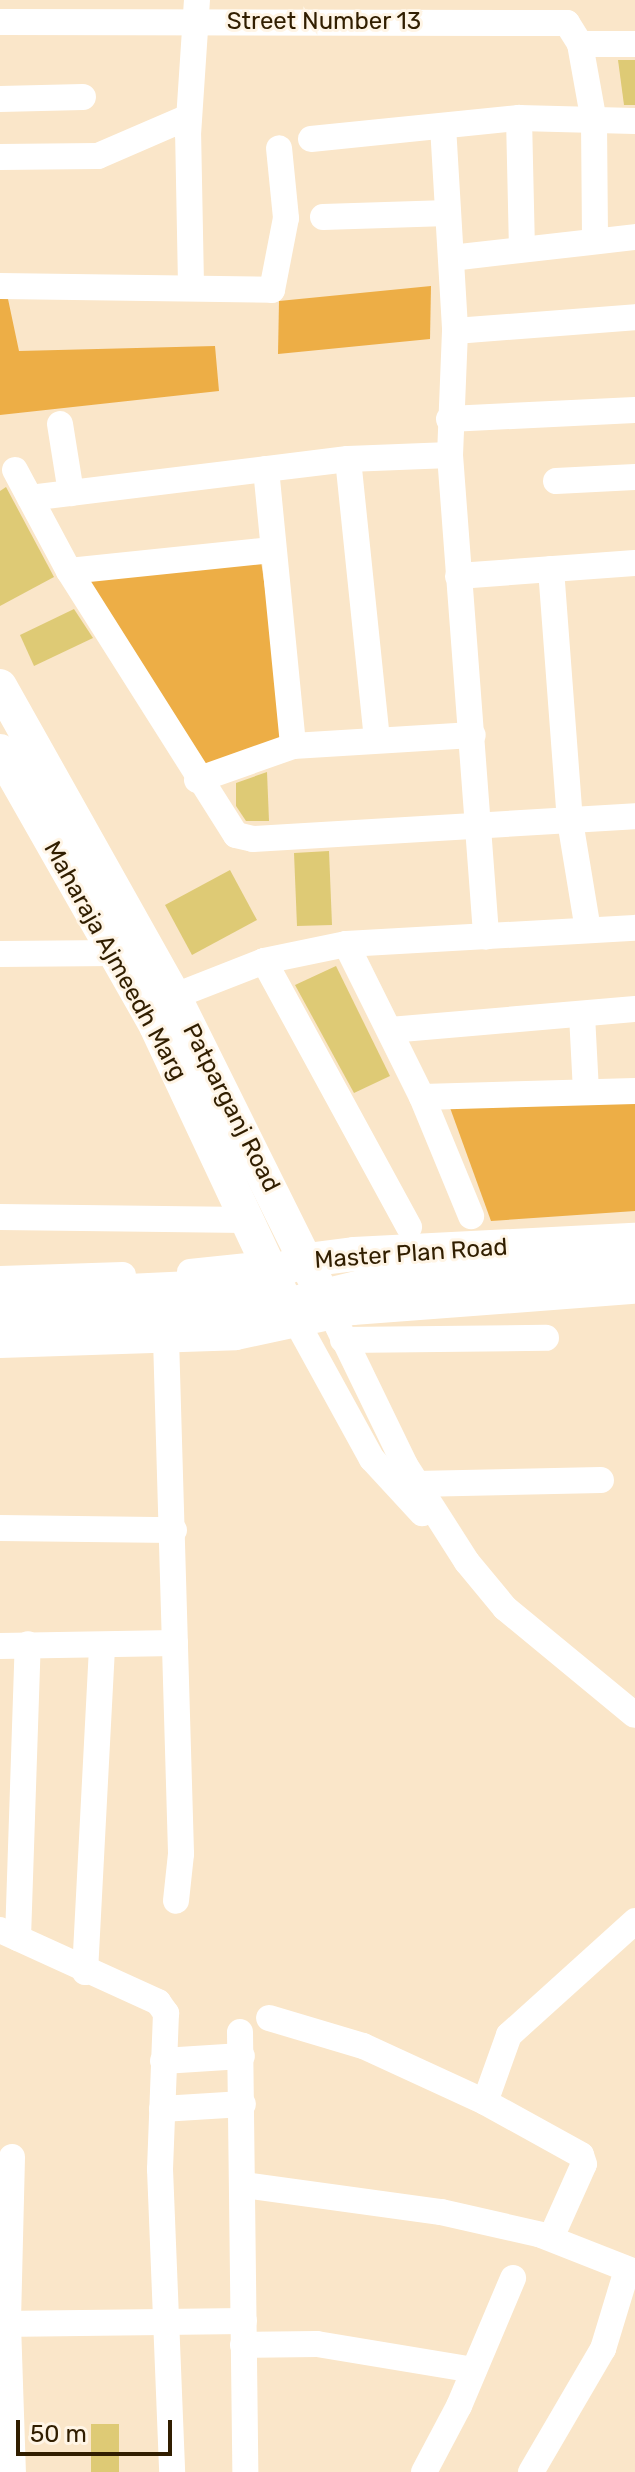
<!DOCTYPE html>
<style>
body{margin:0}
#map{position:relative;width:635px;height:2472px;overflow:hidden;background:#fae6c9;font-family:Rubik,sans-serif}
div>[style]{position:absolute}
.green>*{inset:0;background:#edae46}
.building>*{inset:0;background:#deca75}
.minor>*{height:26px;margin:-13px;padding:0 13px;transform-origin:13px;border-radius:13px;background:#fff}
.major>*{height:34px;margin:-17px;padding:0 17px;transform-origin:17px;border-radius:17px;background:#fff}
span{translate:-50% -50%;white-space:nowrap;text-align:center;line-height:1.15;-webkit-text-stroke:6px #fff5e6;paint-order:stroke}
.street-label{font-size:24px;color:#311e00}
.scale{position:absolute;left:16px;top:2420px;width:156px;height:36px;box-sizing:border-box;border:4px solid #311e00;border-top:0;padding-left:10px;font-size:24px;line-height:28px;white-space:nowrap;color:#311e00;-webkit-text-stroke:6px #fff5e6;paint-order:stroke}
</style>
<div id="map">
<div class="green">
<div style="clip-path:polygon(431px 286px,430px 339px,278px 354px,279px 301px)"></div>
<div style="clip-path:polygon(0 299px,8px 299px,19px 351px,215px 346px,219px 391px,0 415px)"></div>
<div style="clip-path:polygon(261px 561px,288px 744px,189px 775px,81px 582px)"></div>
<div style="clip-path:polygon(635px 1090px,635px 1211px,491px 1221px,449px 1105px)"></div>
</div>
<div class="building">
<div style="clip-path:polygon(618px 60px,635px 60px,635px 105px,624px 105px)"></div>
<div style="clip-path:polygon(6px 487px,54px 577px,0 606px,0 491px)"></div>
<div style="clip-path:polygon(74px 609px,93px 638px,34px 666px,20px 635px)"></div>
<div style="clip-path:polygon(267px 772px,269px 821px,246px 821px,236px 806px,236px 783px)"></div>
<div style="clip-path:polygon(329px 851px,332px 925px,297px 926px,294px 853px)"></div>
<div style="clip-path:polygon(230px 870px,257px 920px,192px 955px,165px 905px)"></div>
<div style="clip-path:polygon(336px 966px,390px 1076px,354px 1093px,295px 985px)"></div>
<div style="clip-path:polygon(91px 2424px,119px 2424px,119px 2472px,91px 2472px)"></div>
</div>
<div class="minor">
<div style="left:0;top:22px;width:567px;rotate:0.1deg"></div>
<div style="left:567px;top:23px;width:25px;rotate:58deg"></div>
<div style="left:580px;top:44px;width:79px;rotate:79.8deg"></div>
<div style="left:594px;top:122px;width:119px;rotate:89.5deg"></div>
<div style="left:580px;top:44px;width:55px"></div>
<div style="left:0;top:99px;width:83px;rotate:-1.4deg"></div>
<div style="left:519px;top:118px;width:131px;rotate:88.7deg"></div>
<div style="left:443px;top:126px;width:205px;rotate:86.6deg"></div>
<div style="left:455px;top:331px;width:124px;rotate:92.3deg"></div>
<div style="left:450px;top:455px;width:483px;rotate:85.7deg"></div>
<div style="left:311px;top:139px;width:209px;rotate:-5.8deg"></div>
<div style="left:519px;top:118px;width:116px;rotate:1.5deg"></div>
<div style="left:0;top:157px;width:98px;rotate:-0.6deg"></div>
<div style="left:98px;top:156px;width:98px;rotate:-23.4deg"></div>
<div style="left:323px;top:217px;width:125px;rotate:-1.8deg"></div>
<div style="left:451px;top:258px;width:185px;rotate:-6.5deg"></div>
<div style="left:191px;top:285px;width:150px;rotate:-91.1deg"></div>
<div style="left:188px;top:135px;width:135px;rotate:-86.2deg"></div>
<div style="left:0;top:286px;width:272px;rotate:0.8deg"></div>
<div style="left:272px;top:290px;width:73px;rotate:-79deg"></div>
<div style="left:286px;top:218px;width:70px;rotate:-95.7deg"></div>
<div style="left:455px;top:331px;width:181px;rotate:-4.4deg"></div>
<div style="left:449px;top:419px;width:186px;rotate:-2.8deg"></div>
<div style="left:60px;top:424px;width:70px;rotate:80.9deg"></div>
<div style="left:348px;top:459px;width:282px;rotate:84.1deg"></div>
<div style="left:266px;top:469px;width:278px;rotate:84.4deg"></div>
<div style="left:15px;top:470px;width:115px;rotate:61.9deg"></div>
<div style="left:69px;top:571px;width:312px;rotate:57.7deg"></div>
<div style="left:236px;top:835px;width:17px;rotate:13deg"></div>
<div style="left:253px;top:839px;width:383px;rotate:-3.4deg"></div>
<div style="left:556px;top:481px;width:79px;rotate:-2.9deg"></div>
<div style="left:30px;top:498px;width:320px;rotate:-7deg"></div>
<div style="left:348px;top:459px;width:102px;rotate:-2.2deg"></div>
<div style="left:551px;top:569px;width:253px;rotate:85.7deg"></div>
<div style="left:570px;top:821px;width:110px;rotate:80.6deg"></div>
<div style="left:69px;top:571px;width:204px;rotate:-5.9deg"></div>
<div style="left:458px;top:576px;width:177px;rotate:-4.2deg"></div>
<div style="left:197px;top:780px;width:102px;rotate:-19.5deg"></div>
<div style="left:293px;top:746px;width:180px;rotate:-3.5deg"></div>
<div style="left:346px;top:944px;width:171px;rotate:63.6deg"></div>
<div style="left:422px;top:1097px;width:129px;rotate:67.6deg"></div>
<div style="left:0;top:954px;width:114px;rotate:-0.5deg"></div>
<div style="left:264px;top:961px;width:303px;rotate:61.4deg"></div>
<div style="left:157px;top:1003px;width:115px;rotate:-21.4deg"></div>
<div style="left:264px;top:961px;width:84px;rotate:-11.7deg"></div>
<div style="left:346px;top:944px;width:289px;rotate:-3.2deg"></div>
<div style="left:582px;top:1015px;width:76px;rotate:87deg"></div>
<div style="left:390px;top:1030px;width:246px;rotate:-4.9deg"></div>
<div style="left:422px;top:1097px;width:213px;rotate:-1.6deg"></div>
<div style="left:0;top:1217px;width:246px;rotate:0.7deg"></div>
<div style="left:190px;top:1272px;width:76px;rotate:-6deg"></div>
<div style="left:0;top:1279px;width:123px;rotate:-1.9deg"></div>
<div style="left:326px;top:1302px;width:181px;rotate:64.1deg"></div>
<div style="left:405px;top:1465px;width:115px;rotate:57.4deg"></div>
<div style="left:467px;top:1562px;width:60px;rotate:50.4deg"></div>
<div style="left:505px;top:1608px;width:168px;rotate:39.5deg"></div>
<div style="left:290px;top:1310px;width:170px;rotate:61.2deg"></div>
<div style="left:372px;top:1459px;width:74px;rotate:47.2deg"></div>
<div style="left:166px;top:1338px;width:516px;rotate:88.33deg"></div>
<div style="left:181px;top:1854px;width:47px;rotate:96.1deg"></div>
<div style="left:343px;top:1340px;width:203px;rotate:-0.6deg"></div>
<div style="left:0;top:1345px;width:236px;rotate:-1.9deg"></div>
<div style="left:236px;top:1337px;width:120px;rotate:-12.1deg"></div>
<div style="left:353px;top:1312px;width:283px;rotate:-4.3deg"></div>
<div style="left:415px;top:1484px;width:186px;rotate:-1.2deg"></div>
<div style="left:0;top:1528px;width:174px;rotate:0.7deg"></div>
<div style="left:0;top:1646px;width:175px;rotate:-1deg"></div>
<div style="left:0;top:1930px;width:174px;rotate:24.5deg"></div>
<div style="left:158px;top:2002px;width:14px;rotate:54deg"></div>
<div style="left:166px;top:2013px;width:156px;rotate:92.2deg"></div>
<div style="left:160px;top:2169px;width:303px;rotate:87.7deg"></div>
<div style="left:18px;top:1938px;width:294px;rotate:-88.1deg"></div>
<div style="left:85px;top:1972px;width:327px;rotate:-87deg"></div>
<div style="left:240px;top:2032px;width:440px;rotate:89.3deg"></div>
<div style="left:163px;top:2061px;width:79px;rotate:-3.6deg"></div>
<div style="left:485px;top:2102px;width:71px;rotate:-70.3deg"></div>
<div style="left:509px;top:2035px;width:170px;rotate:-42.1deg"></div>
<div style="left:162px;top:2109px;width:81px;rotate:-3.5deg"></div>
<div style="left:12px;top:2157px;width:167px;rotate:91.4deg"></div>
<div style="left:8px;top:2324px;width:148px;rotate:88.1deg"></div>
<div style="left:244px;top:2185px;width:199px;rotate:7.8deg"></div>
<div style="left:441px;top:2212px;width:109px;rotate:12.8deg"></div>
<div style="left:547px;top:2236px;width:9px;rotate:-36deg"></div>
<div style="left:554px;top:2231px;width:73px;rotate:-65.9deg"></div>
<div style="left:584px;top:2164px;width:9px;rotate:-108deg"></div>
<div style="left:581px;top:2155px;width:110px;rotate:-151.1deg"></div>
<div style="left:485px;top:2102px;width:134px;rotate:-155.3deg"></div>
<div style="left:363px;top:2046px;width:98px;rotate:-163.4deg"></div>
<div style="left:541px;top:2235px;width:101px;rotate:21.5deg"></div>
<div style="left:0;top:2324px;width:244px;rotate:-0.7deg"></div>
<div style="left:243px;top:2345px;width:74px;rotate:-0.8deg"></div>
<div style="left:317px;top:2344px;width:159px;rotate:9.4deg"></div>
<div style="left:424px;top:2472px;width:75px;rotate:-62.1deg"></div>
<div style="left:459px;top:2406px;width:139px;rotate:-67.1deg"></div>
<div style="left:531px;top:2472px;width:143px;rotate:-59.7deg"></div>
<div style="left:603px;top:2349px;width:83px;rotate:-73.1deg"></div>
</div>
<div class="major">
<div style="left:0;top:686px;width:353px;rotate:60.7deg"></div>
<div style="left:173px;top:994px;width:337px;rotate:63.6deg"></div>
<div style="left:0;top:751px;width:316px;rotate:60.4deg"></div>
<div style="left:156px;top:1026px;width:295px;rotate:64.9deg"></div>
<div style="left:0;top:1297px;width:236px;rotate:-2.7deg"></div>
<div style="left:236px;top:1286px;width:76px;rotate:-20.1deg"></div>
<div style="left:307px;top:1260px;width:47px;rotate:-7.3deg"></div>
<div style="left:354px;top:1254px;width:281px;rotate:-2.9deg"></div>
<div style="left:0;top:1326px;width:242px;rotate:-2.4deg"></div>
<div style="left:242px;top:1316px;width:131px;rotate:-13.7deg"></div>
<div style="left:369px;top:1285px;width:266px;rotate:-3.4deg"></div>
</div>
<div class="street-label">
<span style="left:324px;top:22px">Street Number 13</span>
<span style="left:115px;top:961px;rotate:61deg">Maharaja Ajmeedh Marg</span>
<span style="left:231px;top:1108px;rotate:63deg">Patparganj Road</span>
<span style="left:411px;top:1254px;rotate:-4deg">Master Plan Road</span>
</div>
<div class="scale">50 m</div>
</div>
